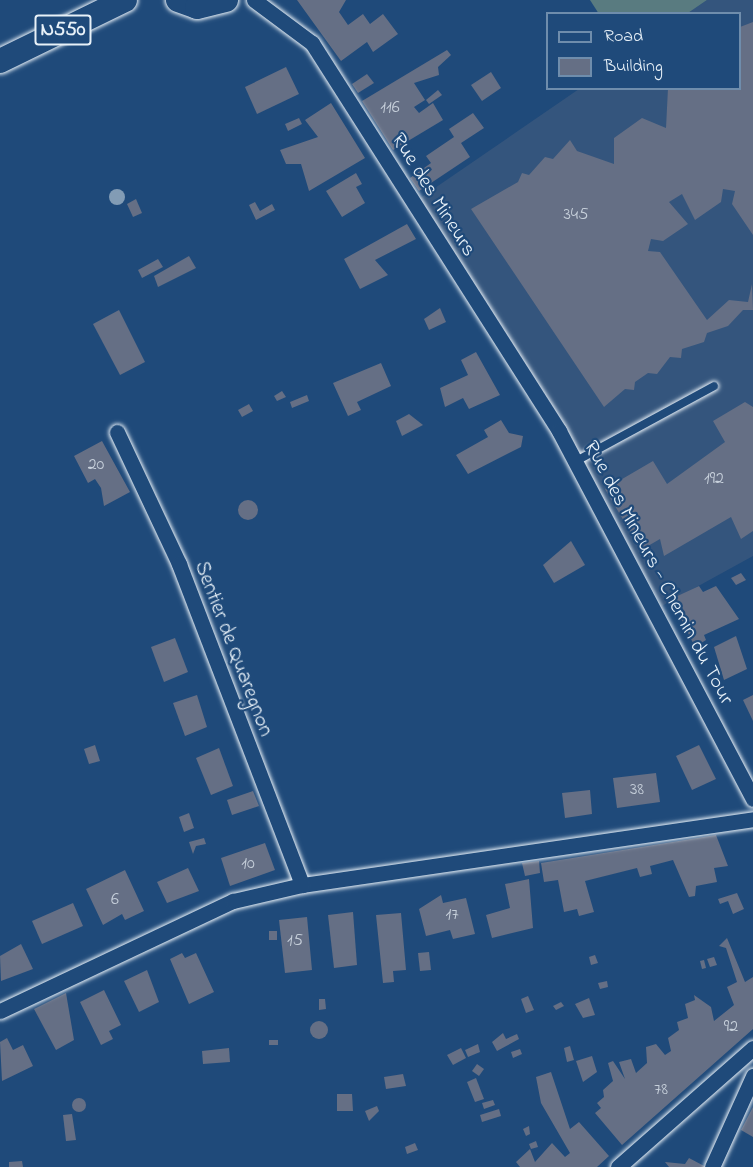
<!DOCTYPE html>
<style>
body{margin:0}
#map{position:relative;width:753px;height:1167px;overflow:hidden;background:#1f4a7a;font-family:"Indie Flower",sans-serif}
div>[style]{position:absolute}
.built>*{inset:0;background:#34557d}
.green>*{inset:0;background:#597b80}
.building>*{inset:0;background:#656f85}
.round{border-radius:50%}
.roads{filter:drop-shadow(0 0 2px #e8f1f8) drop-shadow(0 0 2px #e8f1f8)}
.lane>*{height:8px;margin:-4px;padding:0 4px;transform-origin:4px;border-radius:4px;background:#1f4a7a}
.street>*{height:15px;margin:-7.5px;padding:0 7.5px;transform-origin:7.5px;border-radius:7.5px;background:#1f4a7a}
.primary>*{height:24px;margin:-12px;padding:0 12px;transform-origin:12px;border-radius:12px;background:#1f4a7a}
.trees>*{width:16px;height:16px;margin:-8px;border-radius:50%;background:#829cb5}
span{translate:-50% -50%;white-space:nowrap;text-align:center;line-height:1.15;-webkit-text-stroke:4.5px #1f4a7a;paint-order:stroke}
.number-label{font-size:18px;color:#c7d0db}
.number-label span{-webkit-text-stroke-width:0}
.shield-label span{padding:2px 4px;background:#1f4a7a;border:2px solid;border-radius:4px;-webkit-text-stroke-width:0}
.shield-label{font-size:20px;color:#e8f1f8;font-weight:700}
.street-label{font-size:21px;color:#e8f1f8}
.legend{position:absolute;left:546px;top:12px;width:195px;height:78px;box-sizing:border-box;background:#1f4a7a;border:2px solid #6f8dac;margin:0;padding:8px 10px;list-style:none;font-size:18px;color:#e8f1f8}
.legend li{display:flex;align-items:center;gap:12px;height:30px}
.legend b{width:30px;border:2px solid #6f8dac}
</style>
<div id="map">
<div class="built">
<div style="clip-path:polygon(707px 0,753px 0,753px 556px,662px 606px,587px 469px,413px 203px,579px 89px,740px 88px,740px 14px,688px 13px)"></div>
</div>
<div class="green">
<div style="clip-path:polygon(590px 0,707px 0,688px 13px,599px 14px)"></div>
</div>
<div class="building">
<div style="clip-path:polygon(297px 0,346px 0,339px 12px,348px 25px,363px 14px,370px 24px,383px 14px,398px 34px,373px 52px,367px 42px,341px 61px)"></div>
<div style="clip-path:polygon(753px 22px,753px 235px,732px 204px,735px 191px,723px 189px,721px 202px,695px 220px,682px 194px,669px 202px,688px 224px,663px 241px,651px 239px,648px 251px,660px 252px,707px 320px,729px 300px,748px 302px,752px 284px,753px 310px,743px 310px,728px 326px,707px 333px,704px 342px,682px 349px,681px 358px,670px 357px,657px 374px,648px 373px,635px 382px,634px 390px,625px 389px,604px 407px,471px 209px,518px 182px,522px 173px,529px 175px,545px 157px,553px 159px,570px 140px,577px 151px,614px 164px,614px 138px,642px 118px,666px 128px,668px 88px,740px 88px,740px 27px)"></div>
<div style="clip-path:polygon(447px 50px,451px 55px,438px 67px,439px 75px,414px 83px,425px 100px,414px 107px,419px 113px,433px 103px,443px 120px,393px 150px,362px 101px)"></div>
<div style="clip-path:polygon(286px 67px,299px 94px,257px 114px,245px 87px)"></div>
<div style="clip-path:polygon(491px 72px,501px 88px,482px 101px,471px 85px)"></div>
<div style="clip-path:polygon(367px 74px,374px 83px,358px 93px,352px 84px)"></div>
<div style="clip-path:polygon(438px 90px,442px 95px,429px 104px,426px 100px)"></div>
<div style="clip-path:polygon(331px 103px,365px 158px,309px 191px,301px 164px,286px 164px,280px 150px,318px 137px,305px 120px)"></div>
<div style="clip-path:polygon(473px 113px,484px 128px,461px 143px,470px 157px,419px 191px,410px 178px,431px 163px,426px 156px,454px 137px,449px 129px)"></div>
<div style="clip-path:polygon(299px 118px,302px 124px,288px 131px,285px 124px)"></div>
<div style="clip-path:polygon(356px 173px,362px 184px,356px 187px,365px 203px,342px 217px,326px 191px)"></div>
<div style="clip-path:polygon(136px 199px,142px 213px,133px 217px,127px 204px)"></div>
<div style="clip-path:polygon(255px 202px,260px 211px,272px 204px,275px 210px,256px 220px,249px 205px)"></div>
<div style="clip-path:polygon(407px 224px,416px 239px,375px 260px,388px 275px,360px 289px,344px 259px)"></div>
<div style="clip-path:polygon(189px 256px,196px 268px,158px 287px,154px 276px)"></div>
<div style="clip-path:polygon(158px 259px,163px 267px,142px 278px,138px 270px)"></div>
<div style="clip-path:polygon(440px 308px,446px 322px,429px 330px,424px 319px)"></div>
<div style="clip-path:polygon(119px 310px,145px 362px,120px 375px,93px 324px)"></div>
<div style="clip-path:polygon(476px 352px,500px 395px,469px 409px,463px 398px,445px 407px,440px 388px,468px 375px,461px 360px)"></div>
<div style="clip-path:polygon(381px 363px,391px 386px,357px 402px,361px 410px,348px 416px,333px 383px)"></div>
<div style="clip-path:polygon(282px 391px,286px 397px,277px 401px,274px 396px)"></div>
<div style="clip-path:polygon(307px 395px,309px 401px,292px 408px,290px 402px)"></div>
<div style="clip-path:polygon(745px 402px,753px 407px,753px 531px,741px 539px,731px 517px,664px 556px,660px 539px,641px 550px,605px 489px,653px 461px,667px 484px,725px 442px,713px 421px)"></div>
<div style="clip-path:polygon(249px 404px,253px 411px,242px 417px,238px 410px)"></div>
<div style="clip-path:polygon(409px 414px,423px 425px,402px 436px,396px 421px)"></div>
<div style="clip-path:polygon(501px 420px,509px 433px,523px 436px,521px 447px,468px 474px,456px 455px,488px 437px,484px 430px)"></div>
<div style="clip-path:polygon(102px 441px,130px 492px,104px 506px,101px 488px,95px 479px,88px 483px,74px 456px)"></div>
<div class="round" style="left:238px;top:500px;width:20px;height:20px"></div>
<div style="clip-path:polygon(571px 541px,585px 565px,554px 583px,543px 565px)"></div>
<div style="clip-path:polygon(741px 573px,746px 580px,736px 585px,731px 578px)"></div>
<div style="clip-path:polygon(699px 586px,703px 592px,716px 586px,739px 619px,704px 635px,706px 640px,695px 647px,671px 599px)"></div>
<div style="clip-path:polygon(736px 636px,747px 669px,724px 680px,714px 647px)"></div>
<div style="clip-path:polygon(175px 638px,188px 672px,164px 682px,151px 647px)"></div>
<div style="clip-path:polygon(197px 695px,207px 727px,185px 736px,173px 703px)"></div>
<div style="clip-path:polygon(753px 695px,753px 721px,743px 700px)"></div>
<div style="clip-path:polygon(95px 745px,100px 761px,89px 764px,84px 749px)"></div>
<div style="clip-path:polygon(699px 745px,716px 779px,692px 790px,676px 756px)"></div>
<div style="clip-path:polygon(219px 748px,233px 786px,211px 795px,196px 758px)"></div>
<div style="clip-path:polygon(656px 773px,660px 802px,617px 808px,613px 778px)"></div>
<div style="clip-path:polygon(590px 790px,592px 814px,565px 818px,562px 793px)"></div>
<div style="clip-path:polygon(253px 791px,259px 806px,232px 815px,227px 800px)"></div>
<div style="clip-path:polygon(189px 813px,194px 828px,184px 832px,179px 817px)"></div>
<div style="clip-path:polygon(716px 835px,728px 866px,714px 868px,717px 882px,696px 886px,695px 896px,689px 897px,673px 860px,650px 866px,652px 874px,640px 877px,637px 868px,585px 881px,594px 912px,579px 916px,577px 909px,564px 912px,558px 880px,544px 882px,541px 863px)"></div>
<div style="clip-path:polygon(204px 838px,206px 844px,196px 846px,193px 854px,189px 842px)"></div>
<div style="clip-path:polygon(265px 843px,275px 870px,230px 886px,221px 858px)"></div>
<div style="clip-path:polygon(539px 861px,540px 873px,525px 876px,522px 863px)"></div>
<div style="clip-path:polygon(188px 868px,199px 891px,167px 903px,157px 882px)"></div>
<div style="clip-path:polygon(125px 870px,144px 911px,125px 920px,122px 914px,103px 925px,86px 889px)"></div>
<div style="clip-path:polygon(529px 879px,533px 928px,492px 938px,486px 915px,510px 908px,505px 884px)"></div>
<div style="clip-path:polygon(737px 893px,744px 909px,733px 914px,728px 901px,720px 904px,718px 899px)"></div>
<div style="clip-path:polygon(441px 895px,443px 903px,466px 898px,475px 934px,453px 939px,450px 930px,426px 936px,419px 909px)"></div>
<div style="clip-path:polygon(73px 903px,83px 926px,42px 944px,32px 921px)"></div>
<div style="clip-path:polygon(353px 912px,357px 965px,334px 968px,328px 915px)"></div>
<div style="clip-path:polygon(401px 913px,406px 970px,393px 971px,394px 982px,383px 983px,376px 915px)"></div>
<div style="clip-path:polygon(307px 917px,312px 970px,285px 973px,279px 920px)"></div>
<div style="clip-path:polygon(269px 931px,277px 931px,277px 940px,269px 940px)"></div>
<div style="clip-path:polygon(727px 938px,745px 982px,753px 977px,753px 1029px,622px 1145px,595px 1113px,601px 1108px,597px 1103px,604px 1097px,603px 1090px,613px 1081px,608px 1063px,613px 1061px,625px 1079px,619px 1062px,631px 1059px,636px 1073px,647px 1063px,646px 1047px,656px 1044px,665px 1055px,671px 1051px,668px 1038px,679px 1030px,677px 1022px,688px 1018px,685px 1004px,695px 1000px,694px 995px,711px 1007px,714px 1021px,734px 1005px,727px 987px,737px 982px,726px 948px,719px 946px)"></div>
<div style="clip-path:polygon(21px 944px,33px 969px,1px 981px,0 956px)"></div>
<div style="clip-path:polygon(429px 952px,431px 970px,420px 971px,418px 953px)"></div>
<div style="clip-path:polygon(182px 953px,185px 958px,196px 953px,214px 992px,189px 1004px,170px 959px)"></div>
<div style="clip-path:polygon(595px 955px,598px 963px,591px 965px,589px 957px)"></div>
<div style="clip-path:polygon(714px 957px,717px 965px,710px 967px,707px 959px)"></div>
<div style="clip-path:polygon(704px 960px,706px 968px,702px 969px,700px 961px)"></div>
<div style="clip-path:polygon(147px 970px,159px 1002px,139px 1012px,124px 981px)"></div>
<div style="clip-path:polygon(607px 981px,608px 987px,600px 989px,598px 983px)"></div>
<div style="clip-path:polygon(104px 990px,121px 1025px,109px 1031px,113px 1039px,101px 1045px,80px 1002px)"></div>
<div style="clip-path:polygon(66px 993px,74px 1040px,56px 1050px,34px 1009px)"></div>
<div style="clip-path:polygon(528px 996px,534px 1010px,526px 1013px,521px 999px)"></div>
<div style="clip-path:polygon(589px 998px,595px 1015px,583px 1018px,575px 1004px)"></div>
<div style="clip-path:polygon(319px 999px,325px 999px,326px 1009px,319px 1010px)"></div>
<div style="clip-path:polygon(561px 1002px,564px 1006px,556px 1010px,553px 1006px)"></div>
<div class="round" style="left:310px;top:1021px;width:18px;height:18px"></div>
<div style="clip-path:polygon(503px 1033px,506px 1039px,517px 1034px,519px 1039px,497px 1051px,492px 1042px)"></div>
<div style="clip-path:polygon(7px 1038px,13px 1050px,23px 1045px,33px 1066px,2px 1081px,0 1042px)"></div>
<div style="clip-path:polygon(269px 1040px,278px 1040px,278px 1045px,269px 1045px)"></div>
<div style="clip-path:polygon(478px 1044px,480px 1052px,468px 1057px,465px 1050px)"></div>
<div style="clip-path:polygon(570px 1046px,574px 1060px,567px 1062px,564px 1048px)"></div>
<div style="clip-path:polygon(229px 1048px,230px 1062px,203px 1064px,202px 1051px)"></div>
<div style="clip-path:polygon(461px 1048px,466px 1058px,453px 1065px,447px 1055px)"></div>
<div style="clip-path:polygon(520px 1049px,522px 1054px,513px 1058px,511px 1052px)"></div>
<div style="clip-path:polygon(592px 1056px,597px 1072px,583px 1082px,576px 1061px)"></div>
<div style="clip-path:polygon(477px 1064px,484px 1069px,479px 1076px,472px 1071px)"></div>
<div style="clip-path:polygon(551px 1072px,570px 1129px,579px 1122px,609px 1156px,597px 1167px,520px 1167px,516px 1162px,530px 1149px,535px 1162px,552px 1143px,565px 1157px,570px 1153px,541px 1103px,536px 1077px)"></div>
<div style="clip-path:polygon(403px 1074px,406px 1086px,386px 1089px,384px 1077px)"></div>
<div style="clip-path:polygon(476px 1078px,484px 1099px,475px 1102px,467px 1082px)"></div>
<div style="clip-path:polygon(337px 1094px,352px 1094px,353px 1111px,337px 1111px)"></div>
<div class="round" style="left:72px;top:1098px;width:14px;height:14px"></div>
<div style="clip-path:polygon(493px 1100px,495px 1105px,484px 1109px,482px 1103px)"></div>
<div style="clip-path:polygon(377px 1106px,379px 1111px,369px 1121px,365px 1111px)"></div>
<div style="clip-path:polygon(753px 1107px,753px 1137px,741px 1130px)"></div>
<div style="clip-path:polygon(499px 1109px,501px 1116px,482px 1122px,480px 1115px)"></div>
<div style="clip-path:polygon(72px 1114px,76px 1140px,66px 1141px,63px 1115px)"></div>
<div style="clip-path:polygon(529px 1126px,530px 1134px,526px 1136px,523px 1129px)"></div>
<div style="clip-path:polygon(536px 1141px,538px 1147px,531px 1149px,529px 1144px)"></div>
<div style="clip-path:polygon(415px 1143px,418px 1150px,407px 1154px,405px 1147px)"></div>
<div style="clip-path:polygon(689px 1158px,706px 1167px,669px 1167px,665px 1162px,685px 1164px)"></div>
<div style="clip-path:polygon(22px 1161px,23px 1167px,9px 1167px,9px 1162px)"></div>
</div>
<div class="roads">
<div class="lane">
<div style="left:576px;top:461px;width:157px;rotate:-28.5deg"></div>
</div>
<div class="street">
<div style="left:254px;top:0;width:72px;rotate:36.6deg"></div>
<div style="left:312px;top:43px;width:460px;rotate:57.5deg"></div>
<div style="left:559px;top:431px;width:416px;rotate:62.2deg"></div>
<div style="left:117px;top:432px;width:146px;rotate:64.8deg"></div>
<div style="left:179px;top:564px;width:344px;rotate:69deg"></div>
<div style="left:302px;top:885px;width:456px;rotate:-8.3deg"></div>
<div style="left:0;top:1011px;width:258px;rotate:-25.3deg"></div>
<div style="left:233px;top:901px;width:71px;rotate:-13.1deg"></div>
<div style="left:618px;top:1167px;width:180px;rotate:-41.4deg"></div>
<div style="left:712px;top:1167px;width:100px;rotate:-65.7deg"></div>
</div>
<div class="primary">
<div style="left:178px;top:0;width:20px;rotate:20deg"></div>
<div style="left:197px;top:7px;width:30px;rotate:-14deg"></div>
<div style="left:0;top:61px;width:139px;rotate:-26deg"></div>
</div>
</div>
<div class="trees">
<div style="left:117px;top:197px"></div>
</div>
<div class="number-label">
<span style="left:390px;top:108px">116</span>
<span style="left:576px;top:215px">345</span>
<span style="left:96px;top:465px">20</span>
<span style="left:714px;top:479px">192</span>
<span style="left:637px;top:790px">38</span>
<span style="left:248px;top:864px">10</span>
<span style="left:115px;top:900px">6</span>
<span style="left:452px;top:915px">17</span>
<span style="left:295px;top:941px">15</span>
<span style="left:731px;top:1027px">92</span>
<span style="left:661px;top:1090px">78</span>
</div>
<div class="shield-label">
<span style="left:63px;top:30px">N550</span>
</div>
<div class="street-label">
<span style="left:433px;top:195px;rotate:58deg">Rue des Mineurs</span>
<span style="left:658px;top:573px;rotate:62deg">Rue des Mineurs - Chemin du Tour</span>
<span style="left:233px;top:649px;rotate:69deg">Sentier de Quaregnon</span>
</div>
<ul class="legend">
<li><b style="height:8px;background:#1f4a7a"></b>Road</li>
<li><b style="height:16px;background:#656f85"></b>Building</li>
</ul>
</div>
